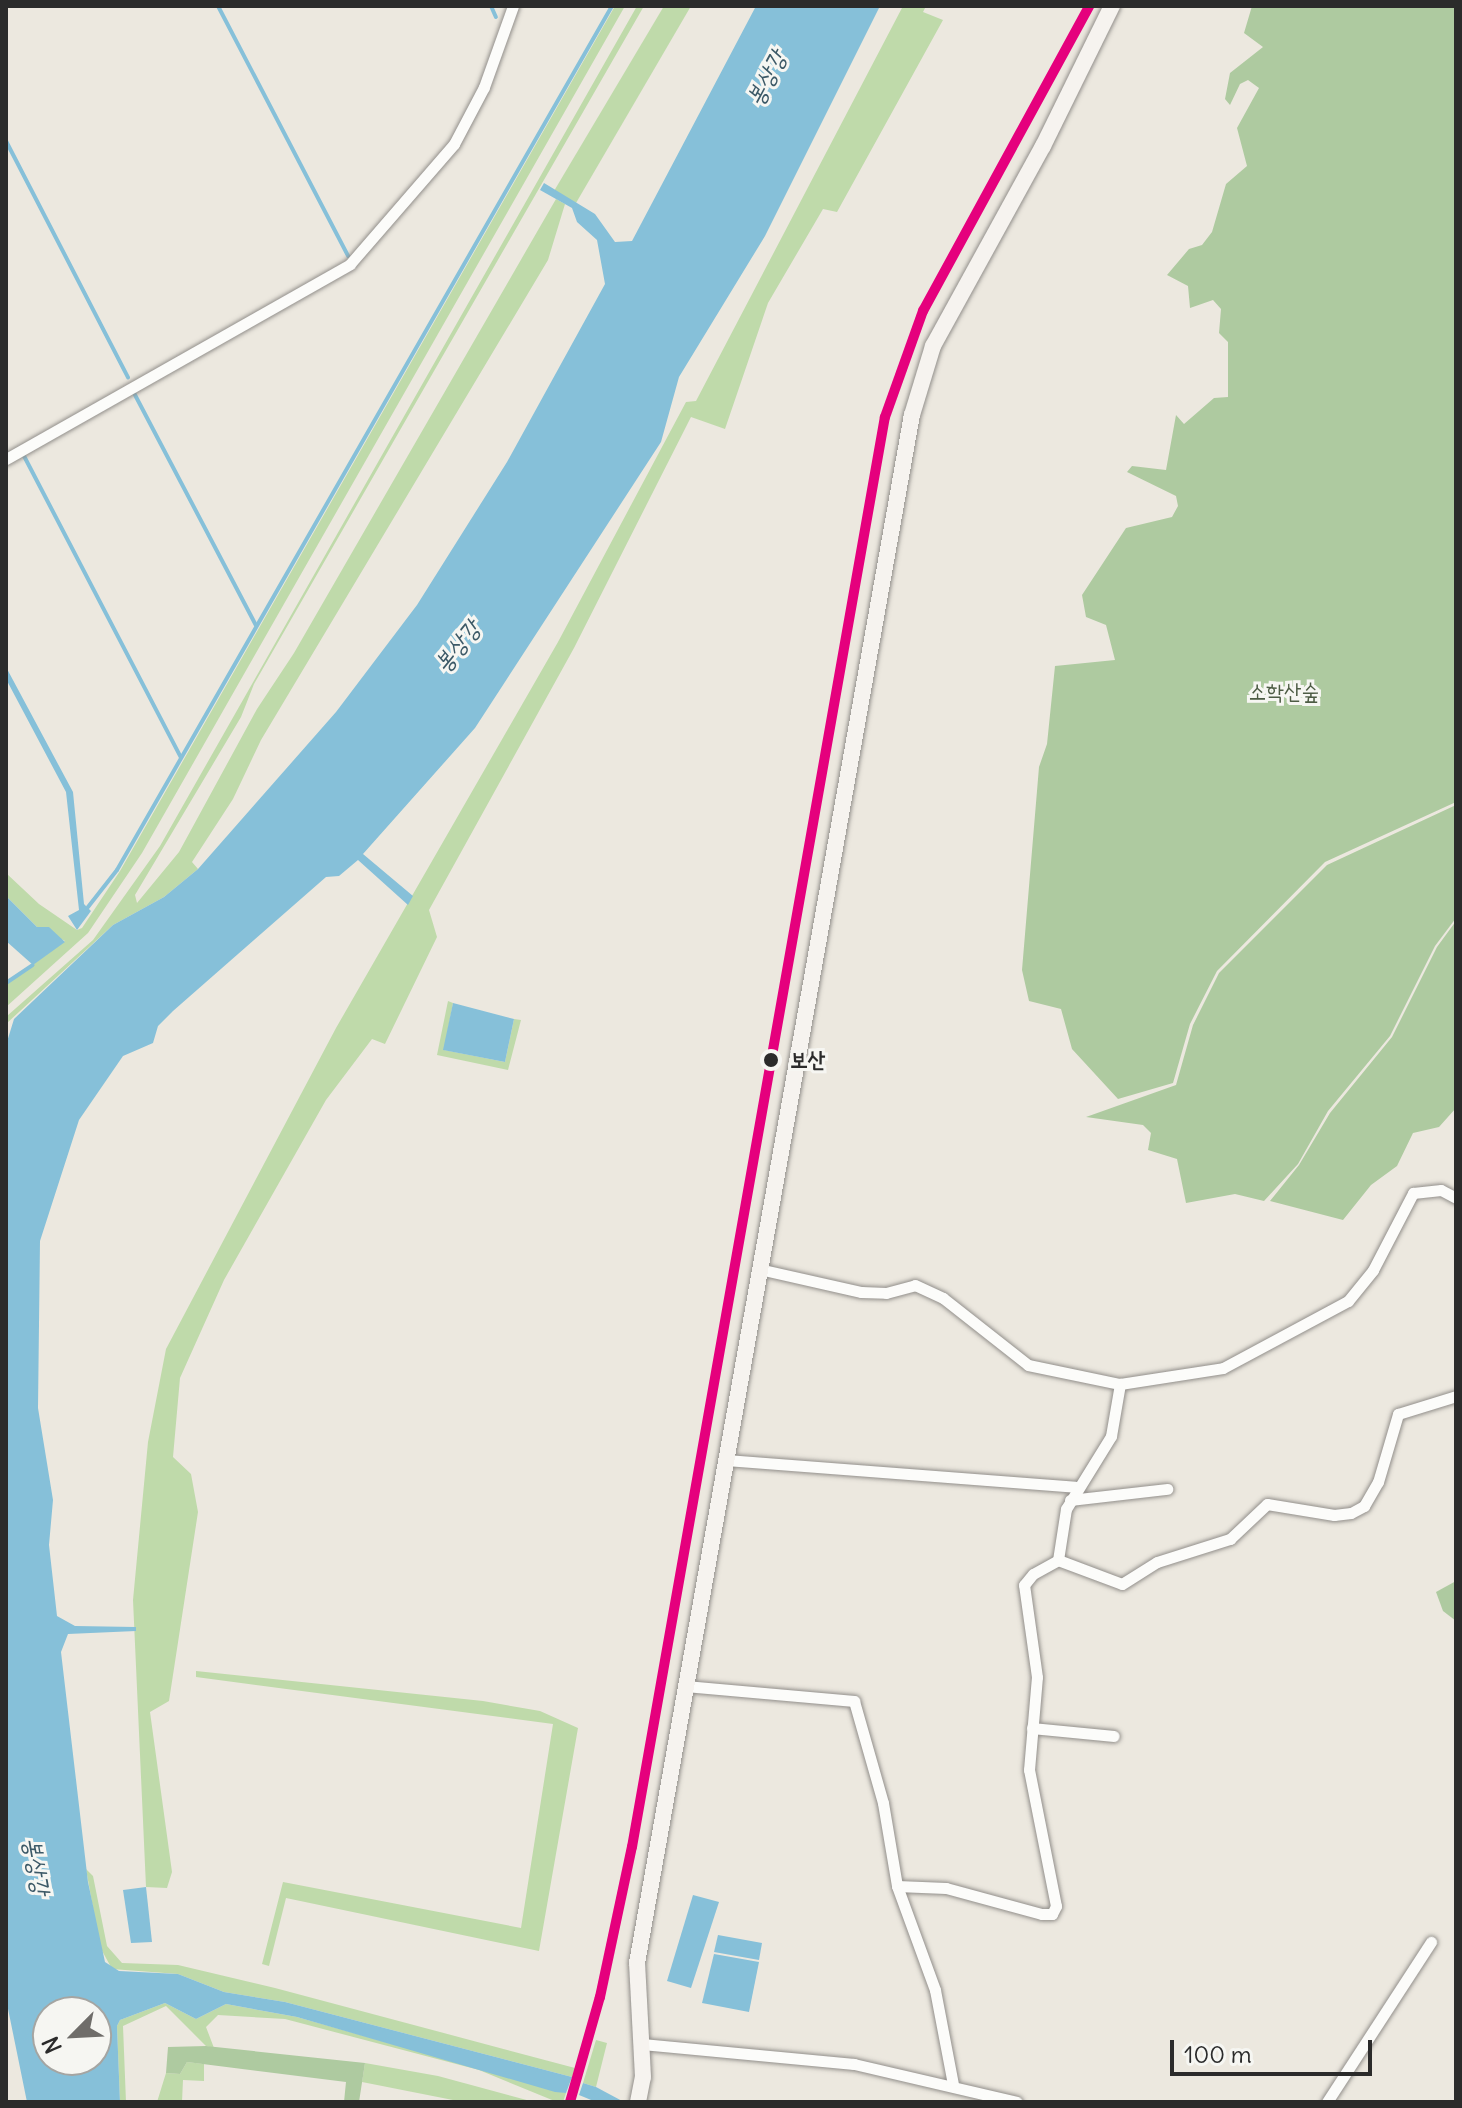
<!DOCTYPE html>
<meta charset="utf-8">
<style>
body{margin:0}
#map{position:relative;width:1462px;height:2108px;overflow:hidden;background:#ece8df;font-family:Delius,"Poor Story",sans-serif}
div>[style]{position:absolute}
.green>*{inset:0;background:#bfdaaa}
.forest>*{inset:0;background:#aecaa0}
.water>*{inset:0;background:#86c0d9}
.stream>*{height:4px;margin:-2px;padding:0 2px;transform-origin:2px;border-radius:2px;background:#86c0d9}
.roads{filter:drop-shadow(0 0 2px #928f8b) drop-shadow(0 0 2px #928f8b)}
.street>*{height:11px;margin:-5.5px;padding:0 5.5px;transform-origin:5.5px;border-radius:5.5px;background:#fcfcfa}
.secondary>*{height:16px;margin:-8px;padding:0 8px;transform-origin:8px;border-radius:8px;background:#f6f3ef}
.rail-1>*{height:10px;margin:-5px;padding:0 5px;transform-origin:5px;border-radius:5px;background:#e5007d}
.dots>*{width:22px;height:22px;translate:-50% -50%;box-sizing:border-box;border:4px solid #f6f6f2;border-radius:50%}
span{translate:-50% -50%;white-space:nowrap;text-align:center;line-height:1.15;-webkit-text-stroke:6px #f6f6f2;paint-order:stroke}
.park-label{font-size:22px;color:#4d5c44}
.stop-label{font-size:22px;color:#2b2b2b;font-weight:700}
.left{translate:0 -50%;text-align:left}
.water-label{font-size:24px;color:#3c5967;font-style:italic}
.frame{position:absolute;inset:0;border:8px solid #2b2b2b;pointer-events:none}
.north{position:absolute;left:32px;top:1996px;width:80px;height:80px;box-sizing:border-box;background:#f6f6f2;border:2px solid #a5a5a2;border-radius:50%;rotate:246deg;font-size:22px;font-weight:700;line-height:32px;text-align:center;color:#2b2b2b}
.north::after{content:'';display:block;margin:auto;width:28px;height:36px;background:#6f6d6a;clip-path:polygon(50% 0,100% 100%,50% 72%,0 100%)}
.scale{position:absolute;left:1170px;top:2040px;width:202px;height:36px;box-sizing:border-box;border:4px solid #2b2b2b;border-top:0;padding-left:10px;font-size:24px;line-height:28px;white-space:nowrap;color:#2b2b2b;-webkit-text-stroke:6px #f6f6f2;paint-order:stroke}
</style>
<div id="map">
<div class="green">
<div style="clip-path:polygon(615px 6px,625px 6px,142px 853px,88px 933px,6px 1007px,6px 984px,65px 941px,37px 927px,6px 896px,6px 873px,39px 904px,77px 930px,82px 928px,120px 871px)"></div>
<div style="clip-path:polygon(637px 6px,644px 6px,254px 684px,241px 717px,135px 895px,137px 903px,179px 852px,257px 709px,294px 653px,556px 199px,565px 204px,548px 260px,261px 740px,233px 799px,192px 862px,198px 869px,164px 897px,113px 925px,6px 1024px,7px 1016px,93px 940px,160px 846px)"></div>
<div style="clip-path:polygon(664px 6px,691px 6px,576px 203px,566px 200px,554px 191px)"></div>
<div style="clip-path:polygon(903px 6px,926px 6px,923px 12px,943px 20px,837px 212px,823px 209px,768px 303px,725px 429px,691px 417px,574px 648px,429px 910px,437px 937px,385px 1044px,372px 1039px,326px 1100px,224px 1280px,180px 1378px,173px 1457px,191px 1474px,198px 1512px,169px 1701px,150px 1712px,172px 1872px,167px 1888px,146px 1887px,133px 1600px,148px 1442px,166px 1349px,336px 1028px,558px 642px,686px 402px,696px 401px)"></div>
<div style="clip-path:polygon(448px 1001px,453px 1003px,444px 1050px,505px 1062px,514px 1019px,521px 1020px,508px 1070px,437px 1055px)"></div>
<div style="clip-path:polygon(196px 1671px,483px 1701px,540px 1711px,578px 1728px,539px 1951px,286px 1898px,269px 1966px,262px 1964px,283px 1882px,521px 1928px,553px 1724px,196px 1677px)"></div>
<div style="clip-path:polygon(86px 1869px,93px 1876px,107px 1946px,122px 1963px,178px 1965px,275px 1988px,575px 2068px,572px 2077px,285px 2002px,224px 1992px,178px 1974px,112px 1969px,100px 1947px)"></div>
<div style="clip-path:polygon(165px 2003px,196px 2019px,226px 2004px,297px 2017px,566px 2093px,563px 2102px,557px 2102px,479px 2070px,285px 2019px,218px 2015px,206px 2027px,214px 2048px,206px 2046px,166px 2006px,123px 2026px,126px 2102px,120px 2102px,117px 2026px,120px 2020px)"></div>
<div style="clip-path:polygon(596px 2040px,607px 2043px,596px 2087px,583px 2083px)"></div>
<div style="clip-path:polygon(187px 2062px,204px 2064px,204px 2081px,183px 2080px,182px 2102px,157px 2102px,166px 2073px,180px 2074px)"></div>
<div style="clip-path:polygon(365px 2063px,438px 2076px,534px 2102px,463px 2102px,362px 2082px)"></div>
</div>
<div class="forest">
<div style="clip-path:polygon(1252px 6px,1456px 6px,1456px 802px,1325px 862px,1217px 971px,1190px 1024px,1173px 1083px,1118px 1099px,1072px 1049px,1061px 1009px,1029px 1001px,1022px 970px,1039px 767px,1047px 744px,1055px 666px,1115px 660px,1106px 625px,1086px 617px,1082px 595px,1126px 528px,1172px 517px,1178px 506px,1176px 496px,1127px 472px,1132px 466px,1166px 470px,1176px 415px,1184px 424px,1214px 398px,1228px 397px,1228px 342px,1219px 333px,1221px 309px,1213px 300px,1190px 308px,1188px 286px,1167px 275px,1189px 249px,1202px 245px,1212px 232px,1226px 184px,1247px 166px,1237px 128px,1259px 88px,1248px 80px,1240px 84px,1230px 105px,1225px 99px,1230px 73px,1263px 47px,1244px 33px)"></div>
<div style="clip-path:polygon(1456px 805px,1456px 918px,1435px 946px,1390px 1036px,1328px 1111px,1298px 1164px,1264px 1201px,1235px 1194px,1186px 1203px,1177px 1159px,1148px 1150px,1151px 1133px,1143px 1125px,1086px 1117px,1176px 1085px,1193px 1025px,1219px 973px,1327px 865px)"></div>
<div style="clip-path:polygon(1456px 921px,1456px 1108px,1439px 1127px,1413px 1133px,1397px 1166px,1371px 1185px,1343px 1220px,1270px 1201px,1299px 1165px,1330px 1113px,1392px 1037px,1437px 947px)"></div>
<div style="clip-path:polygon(1456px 1581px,1456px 1621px,1443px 1611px,1436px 1592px)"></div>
<div style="clip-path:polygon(206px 2046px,365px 2063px,359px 2102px,344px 2102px,346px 2082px,187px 2062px,180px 2074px,166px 2073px,168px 2047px)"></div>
</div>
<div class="water">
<div style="clip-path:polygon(evenodd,756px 6px,880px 6px,765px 236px,679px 377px,661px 442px,475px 728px,363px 854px,413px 896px,408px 905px,358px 860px,339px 876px,326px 877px,173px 1011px,158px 1026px,153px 1043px,123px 1056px,79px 1120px,40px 1241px,38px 1408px,53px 1500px,49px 1545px,57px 1616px,75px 1626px,136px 1627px,136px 1631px,68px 1634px,61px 1652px,88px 1882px,105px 1962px,119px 1971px,178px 1974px,224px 1992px,285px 2002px,572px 2077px,566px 2093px,555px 2092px,297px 2017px,226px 2004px,196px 2019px,165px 2003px,120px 2020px,117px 2026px,120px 2102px,27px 2102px,6px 1999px,6px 1045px,14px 1019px,113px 925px,164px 897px,198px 869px,336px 712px,417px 605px,507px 462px,605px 284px,597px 240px,577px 222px,572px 208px,540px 190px,544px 183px,549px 186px,595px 214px,615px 242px,632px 241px,756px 6px,48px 2012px,96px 2012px,96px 2060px,48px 2060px,48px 2012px)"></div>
<div style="clip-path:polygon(6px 667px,73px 792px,84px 904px,91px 911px,77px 930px,68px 916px,79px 910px,66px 792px,6px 679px)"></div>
<div style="clip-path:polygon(6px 896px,37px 927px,49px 927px,65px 942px,33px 965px,6px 941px)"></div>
<div style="clip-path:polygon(453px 1003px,514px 1019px,505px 1062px,443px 1050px)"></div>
<div style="clip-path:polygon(146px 1887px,152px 1942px,131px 1943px,123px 1890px)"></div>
<div style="clip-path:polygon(693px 1895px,719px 1902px,691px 1988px,667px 1981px)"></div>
<div style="clip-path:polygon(718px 1935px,762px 1943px,759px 1960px,714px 1952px)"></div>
<div style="clip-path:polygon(714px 1954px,759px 1962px,749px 2012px,702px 2003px)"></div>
<div style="clip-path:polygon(583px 2083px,596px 2087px,624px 2102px,596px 2102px,579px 2095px)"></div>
</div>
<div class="stream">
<div style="left:218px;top:6px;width:282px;rotate:62.5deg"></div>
<div style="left:491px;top:6px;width:12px;rotate:66deg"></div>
<div style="left:6px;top:141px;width:266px;rotate:62.7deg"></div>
<div style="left:134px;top:393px;width:262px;rotate:62.3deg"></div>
<div style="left:24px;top:456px;width:340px;rotate:62.5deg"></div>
<div style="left:88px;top:907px;width:47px;rotate:-51.9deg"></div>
<div style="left:117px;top:870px;width:996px;rotate:-60.19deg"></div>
<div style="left:6px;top:983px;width:32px;rotate:-34deg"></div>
</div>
<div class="roads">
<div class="street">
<div style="left:6px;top:459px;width:395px;rotate:-29.5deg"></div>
<div style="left:350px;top:264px;width:159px;rotate:-49.1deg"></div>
<div style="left:454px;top:144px;width:64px;rotate:-62.2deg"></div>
<div style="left:484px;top:87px;width:86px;rotate:-70.3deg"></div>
<div style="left:759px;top:1269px;width:105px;rotate:12.7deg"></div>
<div style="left:861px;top:1292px;width:25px;rotate:2deg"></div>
<div style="left:886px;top:1293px;width:30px;rotate:-15deg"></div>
<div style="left:915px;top:1285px;width:31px;rotate:25deg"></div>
<div style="left:943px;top:1298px;width:108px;rotate:38.2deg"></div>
<div style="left:1028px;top:1365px;width:94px;rotate:11.7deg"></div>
<div style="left:1120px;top:1384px;width:104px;rotate:-8.8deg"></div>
<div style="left:1223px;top:1368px;width:142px;rotate:-28.2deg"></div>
<div style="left:1348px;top:1301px;width:40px;rotate:-51deg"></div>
<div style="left:1373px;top:1270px;width:87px;rotate:-62.5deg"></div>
<div style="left:1413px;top:1193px;width:28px;rotate:-6deg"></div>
<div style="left:1441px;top:1190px;width:17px;rotate:28deg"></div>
<div style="left:726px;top:1460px;width:350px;rotate:4.4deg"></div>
<div style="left:1070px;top:1500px;width:98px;rotate:-6.5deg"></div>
<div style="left:1058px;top:1560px;width:68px;rotate:20.6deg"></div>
<div style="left:1122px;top:1584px;width:41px;rotate:-32.2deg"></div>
<div style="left:1157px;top:1562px;width:77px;rotate:-17.5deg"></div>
<div style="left:1230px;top:1539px;width:51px;rotate:-43.4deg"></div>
<div style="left:1267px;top:1504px;width:68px;rotate:9.3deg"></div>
<div style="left:1334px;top:1515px;width:17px;rotate:-7deg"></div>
<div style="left:1351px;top:1513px;width:15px;rotate:-28deg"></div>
<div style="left:1364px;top:1506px;width:28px;rotate:-60deg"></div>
<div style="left:1378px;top:1482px;width:71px;rotate:-73.6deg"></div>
<div style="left:1398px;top:1414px;width:61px;rotate:-17.2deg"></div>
<div style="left:685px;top:1686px;width:170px;rotate:5.1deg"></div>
<div style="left:854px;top:1701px;width:106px;rotate:74.1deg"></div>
<div style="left:883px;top:1803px;width:84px;rotate:80.4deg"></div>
<div style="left:897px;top:1886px;width:111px;rotate:69.9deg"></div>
<div style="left:935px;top:1990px;width:96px;rotate:79.2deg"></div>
<div style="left:1032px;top:1728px;width:82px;rotate:5.6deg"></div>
<div style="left:897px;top:1886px;width:49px;rotate:2.3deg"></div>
<div style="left:946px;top:1888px;width:99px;rotate:15.2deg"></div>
<div style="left:1042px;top:1914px;width:10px"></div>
<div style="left:1052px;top:1914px;width:9px;rotate:-63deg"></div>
<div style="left:1056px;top:1906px;width:139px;rotate:-101.2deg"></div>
<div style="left:1029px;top:1770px;width:93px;rotate:-85.1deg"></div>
<div style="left:1037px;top:1677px;width:93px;rotate:-98deg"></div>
<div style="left:1024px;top:1585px;width:14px;rotate:-51deg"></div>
<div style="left:1033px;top:1574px;width:29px;rotate:-29deg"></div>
<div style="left:1058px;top:1560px;width:52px;rotate:-81.1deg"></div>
<div style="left:1066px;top:1509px;width:86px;rotate:-58.3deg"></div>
<div style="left:1111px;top:1436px;width:53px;rotate:-80.2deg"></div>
<div style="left:642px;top:2044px;width:213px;rotate:5.4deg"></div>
<div style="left:854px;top:2064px;width:167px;rotate:13.1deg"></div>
<div style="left:1327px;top:2102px;width:191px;rotate:-57deg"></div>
</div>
<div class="secondary">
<div style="left:638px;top:2102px;width:25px;rotate:-79deg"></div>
<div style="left:643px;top:2077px;width:114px;rotate:-93deg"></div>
<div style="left:637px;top:1963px;width:1572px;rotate:-79.93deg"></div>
<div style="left:912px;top:415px;width:72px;rotate:-73.1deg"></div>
<div style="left:933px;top:346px;width:228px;rotate:-61.2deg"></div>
<div style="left:1043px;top:146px;width:156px;rotate:-63.8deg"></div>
</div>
</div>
<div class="rail-1">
<div style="left:570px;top:2102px;width:109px;rotate:-74.1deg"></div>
<div style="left:600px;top:1997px;width:153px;rotate:-78deg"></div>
<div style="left:632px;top:1847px;width:1452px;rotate:-79.97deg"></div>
<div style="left:885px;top:417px;width:113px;rotate:-70.3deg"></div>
<div style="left:923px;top:311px;width:347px;rotate:-61.4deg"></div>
</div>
<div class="dots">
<div style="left:771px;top:1060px;background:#2b2b2b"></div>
</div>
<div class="park-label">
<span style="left:1284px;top:692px">소학산숲</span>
</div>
<div class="stop-label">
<span class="left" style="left:790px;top:1060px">보산</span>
</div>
<div class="water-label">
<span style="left:766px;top:78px;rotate:-62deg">봉상강</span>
<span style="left:457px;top:646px;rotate:-51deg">봉상강</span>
<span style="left:37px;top:1866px;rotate:80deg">봉상강</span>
</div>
<div class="frame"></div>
<div class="north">N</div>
<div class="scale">100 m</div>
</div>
